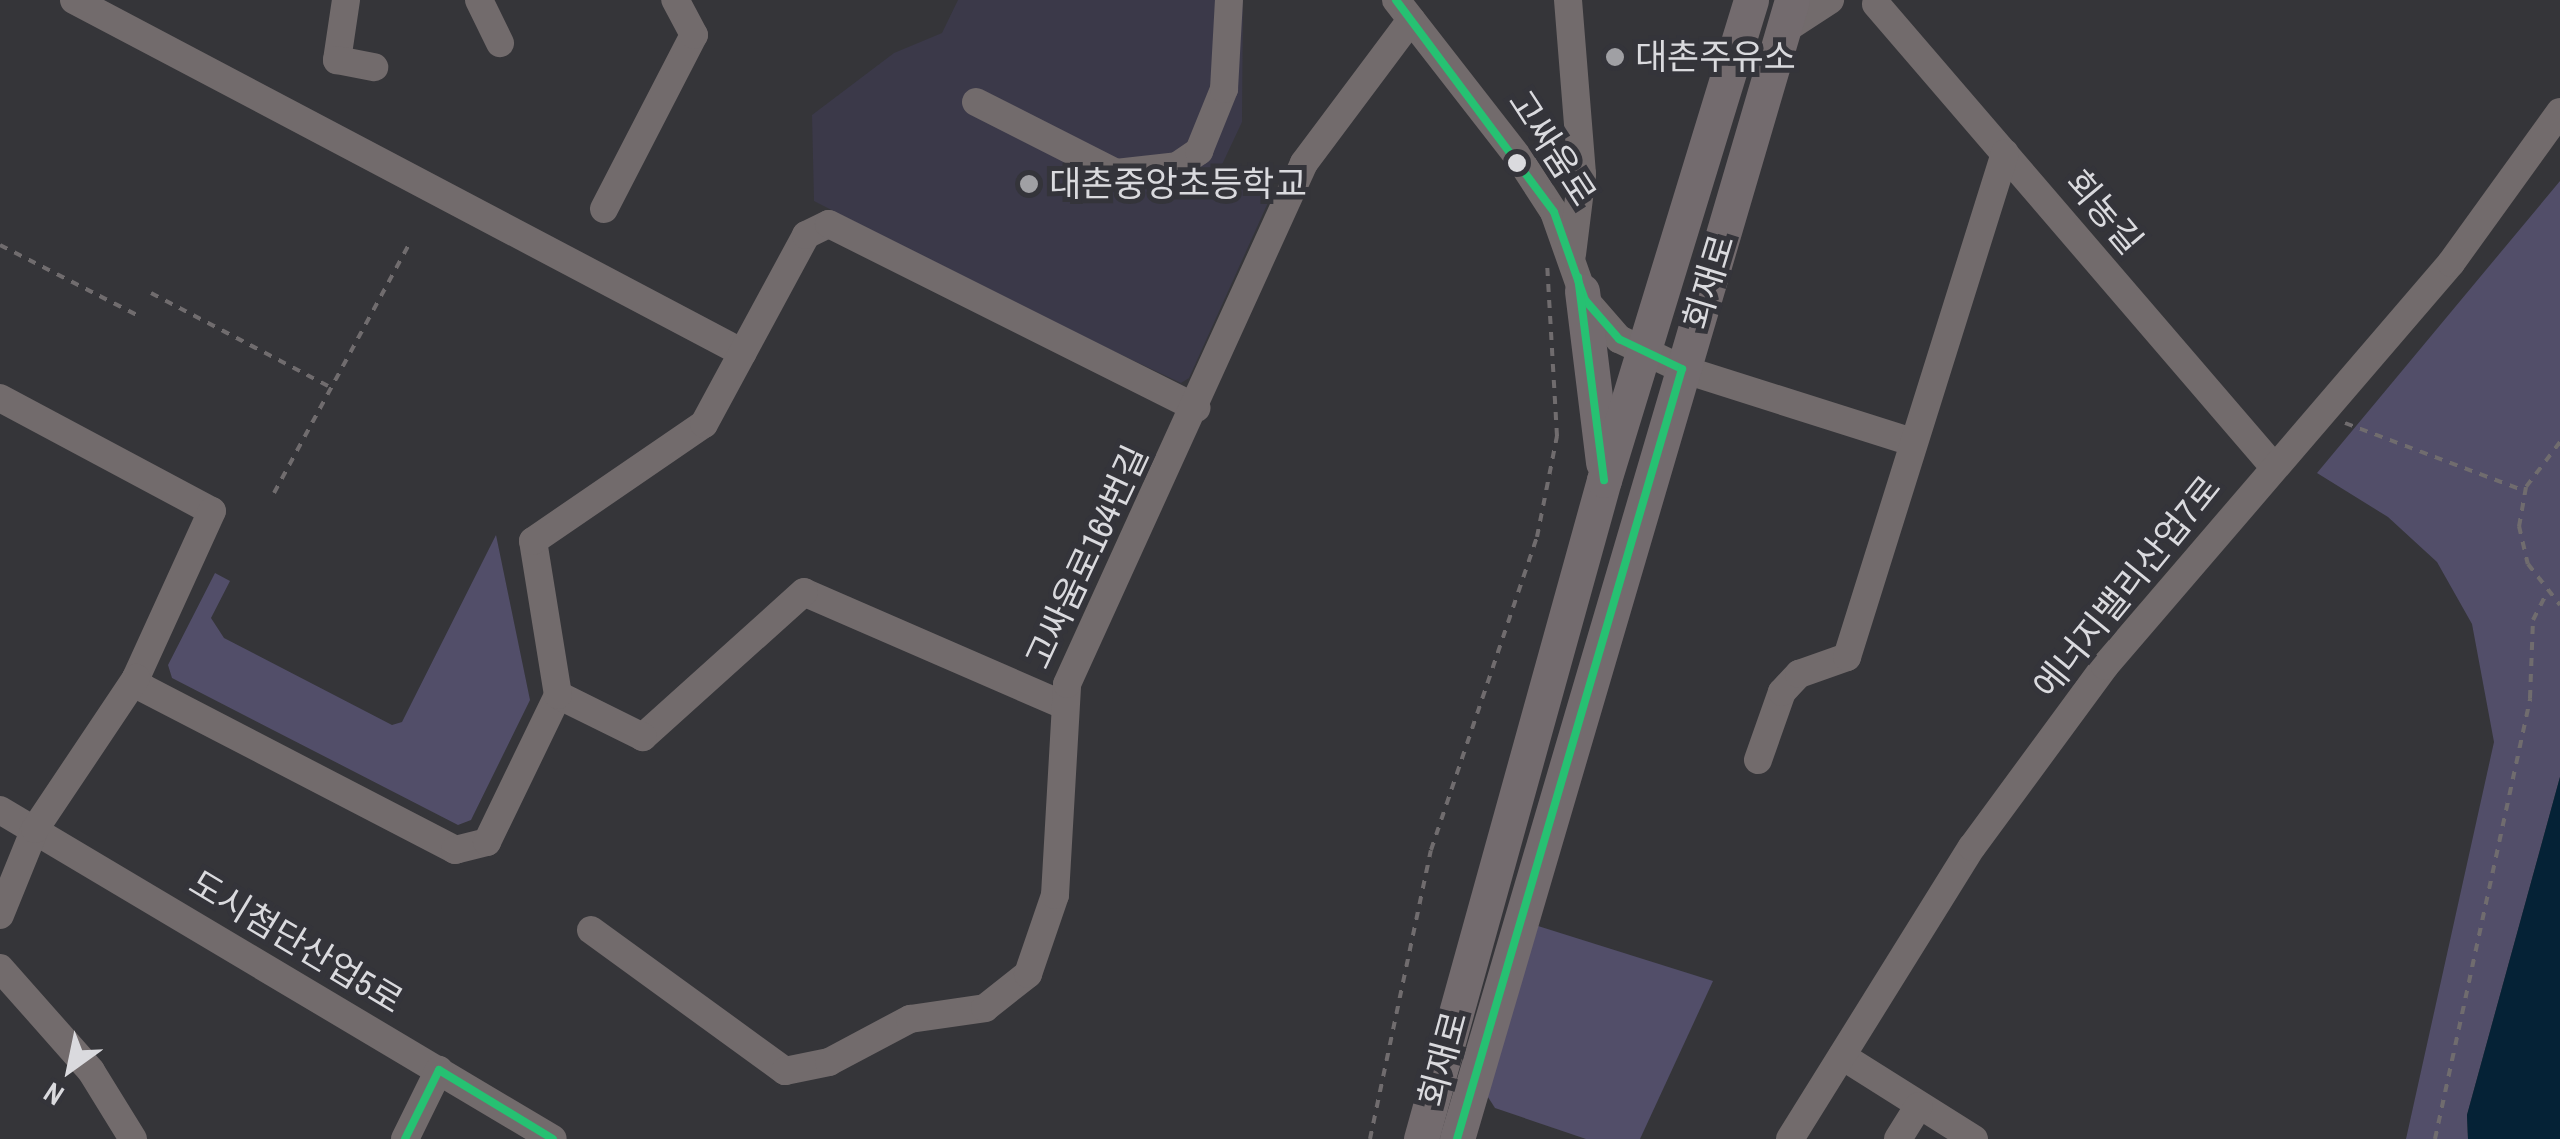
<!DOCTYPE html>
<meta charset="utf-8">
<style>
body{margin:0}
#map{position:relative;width:2560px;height:1139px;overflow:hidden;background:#353539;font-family:"Archivo Narrow","Noto Sans KR",sans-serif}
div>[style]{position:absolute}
.education>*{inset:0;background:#3b3949}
.green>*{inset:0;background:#524e69}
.water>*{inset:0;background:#052236}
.path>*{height:4px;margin-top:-2px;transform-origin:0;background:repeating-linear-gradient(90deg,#706c6e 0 8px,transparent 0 16px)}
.minor>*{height:28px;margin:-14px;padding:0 14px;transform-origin:14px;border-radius:14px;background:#726b6c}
.major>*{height:35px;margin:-17.5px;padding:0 17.5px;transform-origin:17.5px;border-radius:17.5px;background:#736b6e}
.bus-1>*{height:8px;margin:-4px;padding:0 4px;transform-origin:4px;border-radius:4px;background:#26c172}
.dots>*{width:28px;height:28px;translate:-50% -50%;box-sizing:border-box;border:5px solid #34343a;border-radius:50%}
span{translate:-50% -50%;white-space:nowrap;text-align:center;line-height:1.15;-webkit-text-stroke:10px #34343a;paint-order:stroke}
.poi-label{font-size:35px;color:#dadade}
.left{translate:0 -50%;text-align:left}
.street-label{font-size:35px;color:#dadade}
.north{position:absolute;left:20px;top:1019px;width:100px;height:100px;-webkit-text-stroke:8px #34343a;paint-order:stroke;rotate:213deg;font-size:28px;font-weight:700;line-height:40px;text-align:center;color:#dadade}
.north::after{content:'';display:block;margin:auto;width:35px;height:45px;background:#dadade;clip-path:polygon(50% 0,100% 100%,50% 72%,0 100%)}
</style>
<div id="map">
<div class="education">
<div style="clip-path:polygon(958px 0,1243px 0,1242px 122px,1219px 171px,1271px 196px,1189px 378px,1181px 383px,1026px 310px,814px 201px,812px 115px,894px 53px,942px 33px)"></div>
</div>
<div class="green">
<div style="clip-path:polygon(2560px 181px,2560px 777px,2467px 1115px,2468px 1139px,2406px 1139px,2494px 742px,2472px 624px,2437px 562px,2388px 517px,2317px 473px)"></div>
<div style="clip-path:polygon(496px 535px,530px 700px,471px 820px,458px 825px,172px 678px,168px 665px,215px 573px,230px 581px,211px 618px,224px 638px,392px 725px,402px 722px)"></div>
<div style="clip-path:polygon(1538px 926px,1713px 981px,1640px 1139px,1586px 1139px,1495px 1108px,1486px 1094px)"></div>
</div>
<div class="water">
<div style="clip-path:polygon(2560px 777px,2560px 1139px,2468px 1139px,2467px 1115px)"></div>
</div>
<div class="path">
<div style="left:0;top:245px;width:154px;rotate:27.1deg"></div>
<div style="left:151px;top:293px;width:200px;rotate:27.7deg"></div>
<div style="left:2345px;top:423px;width:192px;rotate:20.7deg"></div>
<div style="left:2560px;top:442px;width:56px;rotate:127.1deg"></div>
<div style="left:2526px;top:487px;width:40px;rotate:100deg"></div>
<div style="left:2519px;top:526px;width:39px;rotate:77deg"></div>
<div style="left:2528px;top:564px;width:52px;rotate:52deg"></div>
<div style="left:274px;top:493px;width:287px;rotate:-61.5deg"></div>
<div style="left:1370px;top:1139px;width:295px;rotate:-78.1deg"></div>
<div style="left:1431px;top:850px;width:330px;rotate:-71.3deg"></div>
<div style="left:1537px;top:537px;width:103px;rotate:-78.8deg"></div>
<div style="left:1557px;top:436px;width:171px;rotate:-93.3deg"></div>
<div style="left:2435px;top:1139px;width:451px;rotate:-77.8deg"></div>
<div style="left:2530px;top:698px;width:78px;rotate:-87.8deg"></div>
<div style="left:2533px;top:620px;width:30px;rotate:-63deg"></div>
</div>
<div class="minor">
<div style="left:74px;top:0;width:756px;rotate:27.82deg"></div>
<div style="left:346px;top:0;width:61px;rotate:98.5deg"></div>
<div style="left:337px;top:60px;width:38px;rotate:11deg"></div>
<div style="left:479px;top:0;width:48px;rotate:64deg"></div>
<div style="left:1396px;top:0;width:200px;rotate:52.1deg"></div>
<div style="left:1519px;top:158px;width:64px;rotate:57.1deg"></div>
<div style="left:1554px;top:212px;width:93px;rotate:70.6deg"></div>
<div style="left:1585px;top:300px;width:52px;rotate:48.9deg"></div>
<div style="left:1619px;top:339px;width:70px;rotate:25.5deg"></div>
<div style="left:1682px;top:369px;width:241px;rotate:17.6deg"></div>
<div style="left:1568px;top:0;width:175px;rotate:85.4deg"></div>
<div style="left:1582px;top:174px;width:81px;rotate:97.1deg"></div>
<div style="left:1876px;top:4px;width:611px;rotate:49.32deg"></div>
<div style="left:1784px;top:30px;width:55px;rotate:-33.1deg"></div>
<div style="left:976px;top:102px;width:157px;rotate:26.9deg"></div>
<div style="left:1116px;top:173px;width:61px;rotate:-6.5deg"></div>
<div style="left:1177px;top:166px;width:27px;rotate:-34deg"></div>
<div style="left:1199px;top:151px;width:67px;rotate:-68deg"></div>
<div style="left:1224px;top:89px;width:89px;rotate:-86.8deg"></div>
<div style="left:604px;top:209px;width:196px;rotate:-62.7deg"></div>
<div style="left:694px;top:35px;width:40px;rotate:-118deg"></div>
<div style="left:0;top:398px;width:240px;rotate:28.1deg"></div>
<div style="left:212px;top:511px;width:183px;rotate:114.5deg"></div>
<div style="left:136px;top:678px;width:12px;rotate:55deg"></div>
<div style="left:143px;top:688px;width:352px;rotate:27.4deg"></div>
<div style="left:455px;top:850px;width:33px;rotate:-14deg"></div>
<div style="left:487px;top:842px;width:163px;rotate:-64.2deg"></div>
<div style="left:1061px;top:704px;width:280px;rotate:-156.5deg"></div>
<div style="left:804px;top:592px;width:217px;rotate:138deg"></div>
<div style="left:643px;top:737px;width:95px;rotate:-153.7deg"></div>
<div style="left:558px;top:695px;width:156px;rotate:-99.2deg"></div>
<div style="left:533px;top:541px;width:207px;rotate:-34.4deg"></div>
<div style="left:704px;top:424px;width:215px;rotate:-61.6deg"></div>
<div style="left:806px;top:235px;width:25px;rotate:-26deg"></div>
<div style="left:829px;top:224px;width:411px;rotate:26.6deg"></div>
<div style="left:1758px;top:760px;width:72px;rotate:-70.6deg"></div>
<div style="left:1782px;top:692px;width:25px;rotate:-47deg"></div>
<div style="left:1799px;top:674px;width:51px;rotate:-19.5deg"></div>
<div style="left:1847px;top:657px;width:528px;rotate:-72.59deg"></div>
<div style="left:0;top:810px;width:643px;rotate:30.75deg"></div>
<div style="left:0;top:915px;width:93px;rotate:-67.9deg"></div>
<div style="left:35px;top:829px;width:182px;rotate:-56.2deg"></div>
<div style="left:591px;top:930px;width:240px;rotate:36deg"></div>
<div style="left:785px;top:1071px;width:45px;rotate:-11.6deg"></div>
<div style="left:829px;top:1062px;width:92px;rotate:-28deg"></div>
<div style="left:910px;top:1019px;width:76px;rotate:-8.3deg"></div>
<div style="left:985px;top:1008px;width:55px;rotate:-38.3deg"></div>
<div style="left:1028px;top:974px;width:83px;rotate:-71.1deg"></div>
<div style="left:1055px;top:895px;width:211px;rotate:-86.7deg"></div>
<div style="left:1067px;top:684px;width:572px;rotate:-65.54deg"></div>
<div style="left:1304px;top:163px;width:179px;rotate:-53.2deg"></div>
<div style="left:0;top:968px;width:137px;rotate:48.5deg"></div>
<div style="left:91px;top:1071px;width:80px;rotate:58.3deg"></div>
<div style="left:1842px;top:1056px;width:156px;rotate:32.2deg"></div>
<div style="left:405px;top:1139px;width:77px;rotate:-63.8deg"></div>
<div style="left:1790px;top:1139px;width:344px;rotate:-58.1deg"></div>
<div style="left:1972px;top:847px;width:225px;rotate:-53.7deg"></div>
<div style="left:2105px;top:666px;width:531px;rotate:-49.35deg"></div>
<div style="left:2451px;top:263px;width:186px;rotate:-54.2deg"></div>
<div style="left:1898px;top:1139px;width:39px;rotate:-58deg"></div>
</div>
<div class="major">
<div style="left:1582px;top:291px;width:173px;rotate:83deg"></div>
<div style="left:1421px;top:1139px;width:684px;rotate:-74.48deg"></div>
<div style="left:1604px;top:480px;width:502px;rotate:-72.97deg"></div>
<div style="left:1457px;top:1139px;width:1187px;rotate:-73.61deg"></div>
</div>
<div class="bus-1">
<div style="left:1396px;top:0;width:264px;rotate:53.3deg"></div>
<div style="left:1554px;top:212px;width:93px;rotate:70.6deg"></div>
<div style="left:1585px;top:300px;width:52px;rotate:48.9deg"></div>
<div style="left:1619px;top:339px;width:70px;rotate:25.5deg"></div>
<div style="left:1682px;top:369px;width:802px;rotate:106.29deg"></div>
<div style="left:1578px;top:277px;width:205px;rotate:82.7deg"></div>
<div style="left:439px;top:1070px;width:133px;rotate:31.2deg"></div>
<div style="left:405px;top:1139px;width:77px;rotate:-63.8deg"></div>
</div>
<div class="dots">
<div style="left:1615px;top:57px;background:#a0a0a4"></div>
<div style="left:1517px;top:163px;background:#dadade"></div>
<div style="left:1029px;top:184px;background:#a0a0a4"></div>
</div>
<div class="poi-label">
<span class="left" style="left:1635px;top:57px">대촌주유소</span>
<span class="left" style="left:1049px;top:184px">대촌중앙초등학교</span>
</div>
<div class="street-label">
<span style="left:1552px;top:148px;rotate:57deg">고싸움로</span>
<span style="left:2104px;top:212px;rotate:50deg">회농길</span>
<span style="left:1709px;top:282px;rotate:-73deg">회재로</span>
<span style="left:1087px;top:557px;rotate:-65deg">고싸움로164번길</span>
<span style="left:2127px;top:587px;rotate:-51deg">에너지밸리산업7로</span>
<span style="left:296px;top:942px;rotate:31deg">도시첨단산업5로</span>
<span style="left:1443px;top:1059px;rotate:-75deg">회재로</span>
</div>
<div class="north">N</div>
</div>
